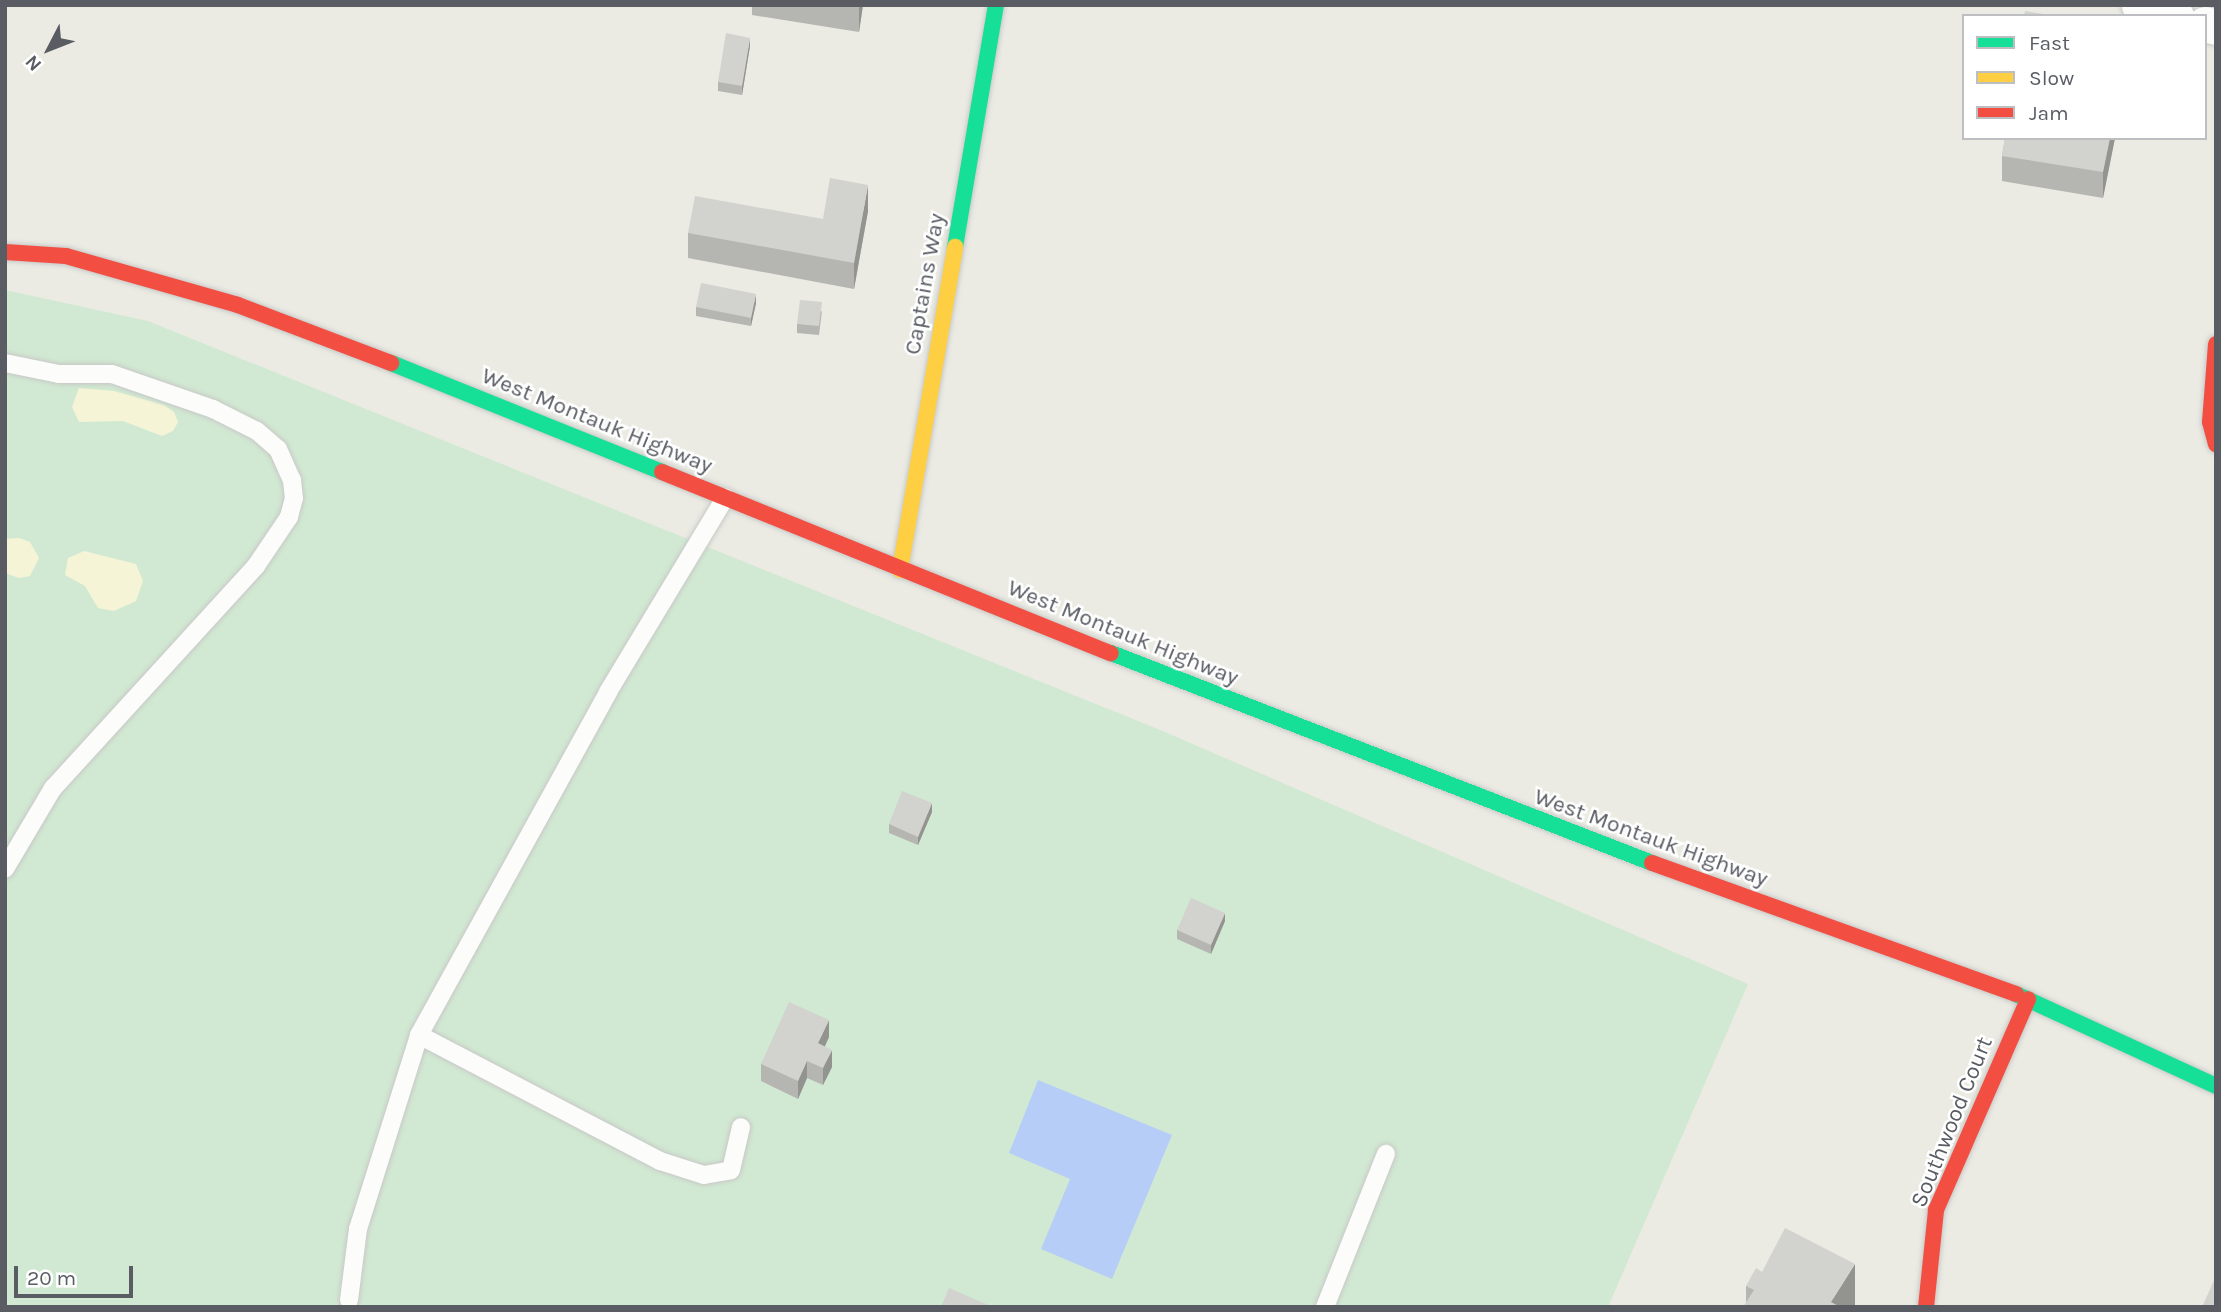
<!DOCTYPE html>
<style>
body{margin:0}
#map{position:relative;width:2221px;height:1312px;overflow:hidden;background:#ebebe4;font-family:Karla,sans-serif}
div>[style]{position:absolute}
.green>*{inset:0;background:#d1e9d2}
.sand>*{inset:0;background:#f5f4d7}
.water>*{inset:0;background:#b6cef7}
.roads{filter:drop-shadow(0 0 2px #c8c8c7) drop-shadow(0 0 2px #c8c8c7)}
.lane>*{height:18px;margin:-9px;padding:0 9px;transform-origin:9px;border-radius:9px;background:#fcfcfb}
.street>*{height:35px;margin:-17.5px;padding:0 17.5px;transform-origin:17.5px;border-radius:17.5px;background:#fcfcfb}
.fast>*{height:16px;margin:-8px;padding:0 8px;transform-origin:8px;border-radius:8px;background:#16e098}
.slow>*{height:16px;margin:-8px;padding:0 8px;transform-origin:8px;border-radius:8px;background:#ffcf43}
.jam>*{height:16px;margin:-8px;padding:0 8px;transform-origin:8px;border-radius:8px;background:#f24e42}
.wall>*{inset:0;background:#b5b5b1}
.shaded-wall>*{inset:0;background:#939390}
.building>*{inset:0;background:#d2d2ce}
span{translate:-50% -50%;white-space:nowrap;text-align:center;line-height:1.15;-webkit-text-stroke:5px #fff;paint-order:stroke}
.street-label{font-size:23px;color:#595c63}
.frame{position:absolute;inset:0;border:7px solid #595c63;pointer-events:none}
.legend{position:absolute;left:1962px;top:14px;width:245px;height:126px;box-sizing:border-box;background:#fff;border:2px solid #bdbec1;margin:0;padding:9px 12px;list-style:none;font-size:21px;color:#595c63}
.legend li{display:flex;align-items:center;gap:14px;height:35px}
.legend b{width:35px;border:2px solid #bdbec1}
.north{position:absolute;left:14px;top:14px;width:70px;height:70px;-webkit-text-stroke:5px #fff;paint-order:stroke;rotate:228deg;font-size:19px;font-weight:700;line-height:28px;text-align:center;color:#595c63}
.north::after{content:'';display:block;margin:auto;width:24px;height:32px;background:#595c63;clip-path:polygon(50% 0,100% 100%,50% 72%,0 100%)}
.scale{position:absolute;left:14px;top:1266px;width:119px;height:32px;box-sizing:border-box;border:4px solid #595c63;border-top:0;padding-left:9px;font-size:21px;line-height:24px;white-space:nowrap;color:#595c63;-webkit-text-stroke:5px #fff;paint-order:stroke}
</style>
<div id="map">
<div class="green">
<div style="clip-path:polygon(5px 290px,148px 321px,1158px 729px,1748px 984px,1608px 1307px,5px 1307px)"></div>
</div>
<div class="sand">
<div style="clip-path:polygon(79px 388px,114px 391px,164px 405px,174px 412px,178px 422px,173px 431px,162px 436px,123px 421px,79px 422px,72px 407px)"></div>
<div style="clip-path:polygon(19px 538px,30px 542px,39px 558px,30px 576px,19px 578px,5px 573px,5px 539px)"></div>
<div style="clip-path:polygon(84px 551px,136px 564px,143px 581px,136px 601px,114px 611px,98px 608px,85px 586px,65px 575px,68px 558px)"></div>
</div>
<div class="water">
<div style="clip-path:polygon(1038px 1080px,1172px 1135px,1112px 1279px,1041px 1249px,1070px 1179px,1009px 1153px)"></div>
</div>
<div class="roads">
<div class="lane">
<div style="left:5px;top:363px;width:55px;rotate:11.5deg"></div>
<div style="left:59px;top:374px;width:53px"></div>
<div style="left:112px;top:374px;width:107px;rotate:19.1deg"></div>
<div style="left:213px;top:409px;width:49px;rotate:26.6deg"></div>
<div style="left:257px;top:431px;width:28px;rotate:41deg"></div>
<div style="left:278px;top:449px;width:34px;rotate:66deg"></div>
<div style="left:292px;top:480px;width:18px;rotate:84deg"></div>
<div style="left:294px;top:498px;width:20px;rotate:105deg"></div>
<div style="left:289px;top:517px;width:59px;rotate:124deg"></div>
<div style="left:256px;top:566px;width:301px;rotate:132.4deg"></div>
<div style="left:53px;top:788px;width:94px;rotate:120.7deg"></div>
<div style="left:419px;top:1035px;width:272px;rotate:27.6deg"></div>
<div style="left:660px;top:1161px;width:46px;rotate:17.7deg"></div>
<div style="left:704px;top:1175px;width:27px;rotate:-10deg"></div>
<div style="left:731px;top:1170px;width:44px;rotate:-76.9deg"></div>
<div style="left:349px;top:1300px;width:72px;rotate:-82.8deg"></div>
<div style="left:358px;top:1229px;width:203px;rotate:-72.5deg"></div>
<div style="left:419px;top:1035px;width:392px;rotate:-61.1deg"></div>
<div style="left:608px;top:692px;width:227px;rotate:-58.9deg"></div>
<div style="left:1325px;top:1307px;width:165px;rotate:-68.3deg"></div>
</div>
<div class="street">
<div style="left:2139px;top:5px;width:39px;rotate:17deg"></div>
<div style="left:2205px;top:24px;width:11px;rotate:15deg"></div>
</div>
<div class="fast">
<div style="left:955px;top:247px;width:245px;rotate:-80.4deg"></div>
<div style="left:391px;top:363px;width:292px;rotate:21.9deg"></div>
<div style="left:1111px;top:653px;width:580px;rotate:21.21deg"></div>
<div style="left:2016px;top:994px;width:220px;rotate:24.7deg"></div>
</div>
<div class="slow">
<div style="left:900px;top:570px;width:328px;rotate:-80.3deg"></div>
</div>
<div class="jam">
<div style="left:5px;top:252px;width:61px;rotate:3.8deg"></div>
<div style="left:66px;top:256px;width:179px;rotate:15.9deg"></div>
<div style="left:238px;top:305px;width:164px;rotate:20.8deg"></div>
<div style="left:2216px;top:344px;width:78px;rotate:94.4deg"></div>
<div style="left:2210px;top:422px;width:23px;rotate:75deg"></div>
<div style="left:662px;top:472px;width:484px;rotate:22deg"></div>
<div style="left:1652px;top:863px;width:387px;rotate:19.8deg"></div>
<div style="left:1926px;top:1307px;width:98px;rotate:-84.1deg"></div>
<div style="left:1936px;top:1210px;width:230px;rotate:-66.4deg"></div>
</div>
</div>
<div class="wall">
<div style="clip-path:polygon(752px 5px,863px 5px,859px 32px,752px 15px)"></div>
<div style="clip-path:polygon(750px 46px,742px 95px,718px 91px,718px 82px)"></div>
<div style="clip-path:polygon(2005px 138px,2115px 138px,2103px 198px,2002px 181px,2002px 156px)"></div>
<div style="clip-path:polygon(868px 211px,854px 289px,688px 258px,688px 233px,823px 219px)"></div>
<div style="clip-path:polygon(756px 303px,751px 326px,696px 316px,696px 307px)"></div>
<div style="clip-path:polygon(822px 311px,819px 335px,797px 333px,797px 324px)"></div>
<div style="clip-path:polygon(932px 812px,918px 845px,889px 833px,889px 824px)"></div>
<div style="clip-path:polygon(1225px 921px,1211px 954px,1177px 939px,1177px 930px)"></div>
<div style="clip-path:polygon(829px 1037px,825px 1046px,832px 1067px,823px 1085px,807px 1078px,798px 1099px,761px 1081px,761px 1064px)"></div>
<div style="clip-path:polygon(1762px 1272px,1855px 1307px,1746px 1302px,1746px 1286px)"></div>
</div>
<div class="shaded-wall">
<div style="clip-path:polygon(859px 5px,863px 5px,859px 32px)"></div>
<div style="clip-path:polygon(750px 38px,750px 46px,742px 95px,742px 86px)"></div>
<div style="clip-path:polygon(2110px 138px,2115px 138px,2103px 198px,2103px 172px)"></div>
<div style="clip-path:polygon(868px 185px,868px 211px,854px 289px,854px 263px)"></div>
<div style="clip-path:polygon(756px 294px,756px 303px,751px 326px,751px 318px)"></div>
<div style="clip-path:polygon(932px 803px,932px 812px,918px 845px,918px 837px)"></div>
<div style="clip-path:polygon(1225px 913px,1225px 921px,1211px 954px,1211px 945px)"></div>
<div style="clip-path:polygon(829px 1020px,829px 1037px,818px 1061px,818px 1043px)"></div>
<div style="clip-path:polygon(832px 1050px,832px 1067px,823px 1085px,823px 1068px)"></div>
<div style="clip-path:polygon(807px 1061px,807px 1078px,798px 1099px,798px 1081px)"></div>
<div style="clip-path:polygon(1855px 1264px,1855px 1307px,1831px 1307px,1831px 1302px)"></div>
</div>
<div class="building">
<div style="clip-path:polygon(2025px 11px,2056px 16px,2024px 16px)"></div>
<div style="clip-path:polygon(726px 33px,750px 38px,742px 86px,718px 82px)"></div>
<div style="clip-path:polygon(2005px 138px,2110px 138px,2103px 172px,2002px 156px)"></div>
<div style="clip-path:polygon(830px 178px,868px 185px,854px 263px,688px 233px,695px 196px,823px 219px)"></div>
<div style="clip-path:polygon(701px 283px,756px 294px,751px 318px,696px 307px)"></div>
<div style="clip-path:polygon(800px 300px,822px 302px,819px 326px,797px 324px)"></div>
<div style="clip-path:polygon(902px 791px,932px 803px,918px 837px,889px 824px)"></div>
<div style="clip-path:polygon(1191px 898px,1225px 913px,1211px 945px,1177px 930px)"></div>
<div style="clip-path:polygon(789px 1002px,829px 1020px,818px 1043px,832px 1050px,823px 1068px,807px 1061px,798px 1081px,761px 1064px)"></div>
<div style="clip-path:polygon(1785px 1228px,1855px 1264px,1831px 1302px,1840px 1307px,1743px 1307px,1754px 1290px,1746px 1286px,1756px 1268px,1762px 1272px)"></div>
<div style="clip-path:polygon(2216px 1276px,2216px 1307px,2202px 1307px)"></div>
<div style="clip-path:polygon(949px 1288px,993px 1307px,941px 1307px)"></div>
</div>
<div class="street-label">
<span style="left:925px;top:284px;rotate:-80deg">Captains Way</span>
<span style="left:597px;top:421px;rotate:22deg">West Montauk Highway</span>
<span style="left:1123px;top:633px;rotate:22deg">West Montauk Highway</span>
<span style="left:1651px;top:838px;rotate:20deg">West Montauk Highway</span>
<span style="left:1952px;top:1122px;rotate:-68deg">Southwood Court</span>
</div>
<div class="frame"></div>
<ul class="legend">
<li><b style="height:9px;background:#16e098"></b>Fast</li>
<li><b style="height:9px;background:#ffcf43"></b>Slow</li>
<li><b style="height:9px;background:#f24e42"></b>Jam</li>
</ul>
<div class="north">N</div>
<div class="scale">20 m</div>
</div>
